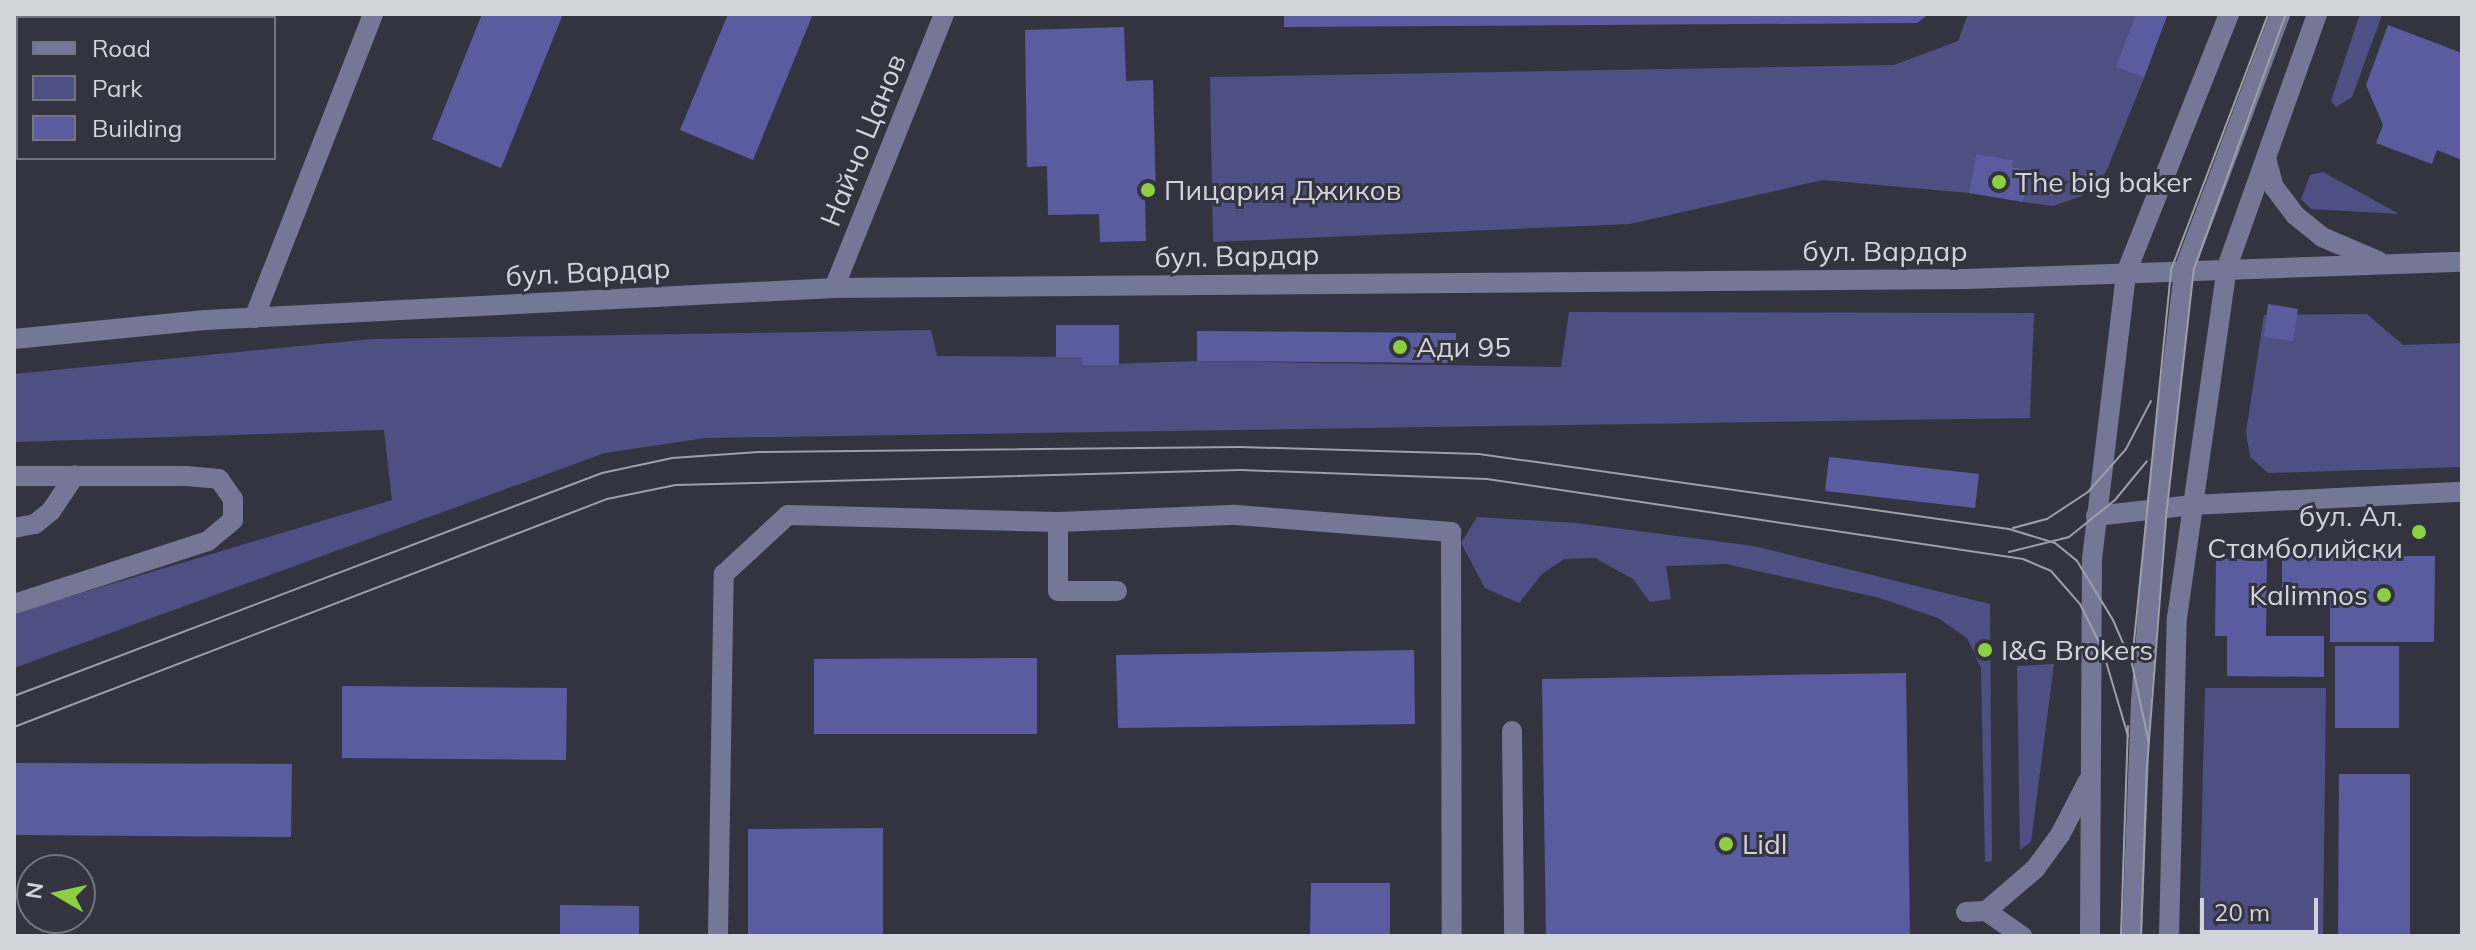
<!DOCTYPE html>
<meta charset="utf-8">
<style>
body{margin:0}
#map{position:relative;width:2476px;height:950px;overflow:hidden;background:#333440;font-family:Mulish,sans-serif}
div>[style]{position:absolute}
.green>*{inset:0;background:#4e5083}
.building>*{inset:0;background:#5b5c9f}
.minor>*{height:20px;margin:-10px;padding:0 10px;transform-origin:10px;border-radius:10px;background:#757796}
.tram>*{height:2px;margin:-1px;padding:0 1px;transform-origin:1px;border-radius:1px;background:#9e9fa8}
.dots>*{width:22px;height:22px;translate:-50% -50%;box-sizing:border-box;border:4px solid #333440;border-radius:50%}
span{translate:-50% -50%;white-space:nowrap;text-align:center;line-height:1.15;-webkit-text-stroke:6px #333440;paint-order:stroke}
.street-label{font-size:28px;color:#d3d3db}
.poi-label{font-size:28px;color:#d3d3db}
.left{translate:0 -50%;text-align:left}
.right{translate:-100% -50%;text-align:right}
.frame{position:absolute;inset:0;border:16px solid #d3d3db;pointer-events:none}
.legend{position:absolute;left:16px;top:16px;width:260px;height:144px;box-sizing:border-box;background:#333440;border:2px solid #73747e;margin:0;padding:10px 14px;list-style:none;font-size:24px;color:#d3d3db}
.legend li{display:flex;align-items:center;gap:16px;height:40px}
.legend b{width:40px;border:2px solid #73747e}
.north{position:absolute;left:16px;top:854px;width:80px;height:80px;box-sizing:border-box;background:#333440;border:2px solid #73747e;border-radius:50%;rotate:279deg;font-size:22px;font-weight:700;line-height:32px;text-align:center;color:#d3d3db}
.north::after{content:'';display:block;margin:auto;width:28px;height:36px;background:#8ece43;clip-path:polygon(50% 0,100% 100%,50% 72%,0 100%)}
.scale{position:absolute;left:2200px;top:898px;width:118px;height:36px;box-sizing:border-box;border:4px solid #d3d3db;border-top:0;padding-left:10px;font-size:24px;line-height:28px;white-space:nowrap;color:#d3d3db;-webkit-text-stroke:6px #333440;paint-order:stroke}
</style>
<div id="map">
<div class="green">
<div style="clip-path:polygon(1968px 14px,2136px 14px,2117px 67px,2144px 78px,2106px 172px,2082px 196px,2053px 206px,2023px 202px,2029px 170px,2012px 167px,2012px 160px,1976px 154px,1969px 193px,1823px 180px,1630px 224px,1213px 242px,1210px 77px,1894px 65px,1958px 41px)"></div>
<div style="clip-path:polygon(2360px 14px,2382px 15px,2352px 97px,2336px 107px,2331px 101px)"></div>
<div style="clip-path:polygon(2323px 172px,2399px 214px,2311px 209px,2301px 199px,2310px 175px)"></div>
<div style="clip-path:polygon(1569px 312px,2034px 313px,2030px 418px,705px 438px,605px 453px,14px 668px,14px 613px,392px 500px,384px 430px,14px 442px,14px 374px,372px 339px,931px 330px,937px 356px,1082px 357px,1083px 365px,1197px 361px,1561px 367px)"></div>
<div style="clip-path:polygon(2367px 314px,2403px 345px,2462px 343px,2462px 467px,2268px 473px,2250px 457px,2246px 432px,2264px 315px)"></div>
<div style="clip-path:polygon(1477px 517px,1576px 523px,1754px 546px,1990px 604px,1992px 861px,1985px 862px,1981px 668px,1967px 638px,1938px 618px,1880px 598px,1726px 564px,1666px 566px,1671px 599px,1650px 602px,1633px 579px,1595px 558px,1564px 559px,1542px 574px,1519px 603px,1485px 588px,1461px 543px)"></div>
<div style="clip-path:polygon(2054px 664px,2031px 842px,2020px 850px,2017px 666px)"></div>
<div style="clip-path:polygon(2205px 688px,2326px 688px,2323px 936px,2199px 936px)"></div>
</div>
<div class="building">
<div style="clip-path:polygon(482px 14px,563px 14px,501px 168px,432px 139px)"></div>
<div style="clip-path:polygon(728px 14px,813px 14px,753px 160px,680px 130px)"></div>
<div style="clip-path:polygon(1284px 14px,1929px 14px,1917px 23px,1284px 27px)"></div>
<div style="clip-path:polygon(2136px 14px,2167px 16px,2144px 78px,2116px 67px)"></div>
<div style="clip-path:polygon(2388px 25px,2462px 53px,2462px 160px,2437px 150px,2432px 164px,2376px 143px,2383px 125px,2366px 85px)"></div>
<div style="clip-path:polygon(1124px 27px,1126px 81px,1153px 80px,1156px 199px,1145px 199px,1146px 241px,1100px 242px,1099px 214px,1048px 215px,1047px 166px,1027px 167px,1025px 30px)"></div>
<div style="clip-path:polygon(1976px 154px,2013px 160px,2012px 167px,2029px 170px,2023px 202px,1969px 193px)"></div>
<div style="clip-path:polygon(2268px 304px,2298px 309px,2293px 341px,2264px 337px)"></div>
<div style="clip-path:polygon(1056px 325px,1119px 325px,1119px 365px,1082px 365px,1082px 357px,1056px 357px)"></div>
<div style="clip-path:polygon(1197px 331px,1456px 333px,1456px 363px,1197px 361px)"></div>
<div style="clip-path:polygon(1829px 457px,1979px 474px,1975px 508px,1825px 491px)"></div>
<div style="clip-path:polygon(2282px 556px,2435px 556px,2434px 642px,2330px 642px,2330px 599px,2282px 599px)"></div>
<div style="clip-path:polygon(2216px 559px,2267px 559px,2266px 636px,2324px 636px,2324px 677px,2227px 676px,2227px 636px,2215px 636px)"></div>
<div style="clip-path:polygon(2335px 646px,2399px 646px,2399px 728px,2335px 728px)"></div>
<div style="clip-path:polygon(1414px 650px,1415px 724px,1118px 728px,1116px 655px)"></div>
<div style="clip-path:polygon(1037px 658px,1037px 734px,814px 734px,814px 659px)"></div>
<div style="clip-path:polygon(1906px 673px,1910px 936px,1546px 936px,1542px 679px)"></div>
<div style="clip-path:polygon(342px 686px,567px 688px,566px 760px,342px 758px)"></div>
<div style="clip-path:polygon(14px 763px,292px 764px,291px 837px,14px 835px)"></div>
<div style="clip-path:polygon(2339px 774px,2410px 774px,2410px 936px,2338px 936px)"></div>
<div style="clip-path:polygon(883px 828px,883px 936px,748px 936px,748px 829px)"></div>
<div style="clip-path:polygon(1311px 883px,1390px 883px,1390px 936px,1310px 936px)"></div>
<div style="clip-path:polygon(560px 905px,639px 906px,639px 936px,560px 936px)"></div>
</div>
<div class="minor">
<div style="left:2266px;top:158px;width:30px;rotate:75deg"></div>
<div style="left:2274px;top:187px;width:35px;rotate:53deg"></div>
<div style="left:2295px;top:215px;width:35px;rotate:39deg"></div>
<div style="left:2322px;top:237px;width:61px;rotate:23.2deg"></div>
<div style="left:834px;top:288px;width:295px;rotate:-68.1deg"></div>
<div style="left:254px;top:318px;width:326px;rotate:-68.6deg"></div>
<div style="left:14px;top:339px;width:192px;rotate:-5.7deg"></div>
<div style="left:205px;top:320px;width:630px;rotate:-2.91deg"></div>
<div style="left:834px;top:288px;width:1132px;rotate:-0.46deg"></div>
<div style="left:1966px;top:279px;width:496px;rotate:-2deg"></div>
<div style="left:14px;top:476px;width:172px"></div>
<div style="left:186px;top:476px;width:33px;rotate:5deg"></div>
<div style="left:219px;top:479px;width:24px;rotate:55deg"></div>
<div style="left:233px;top:499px;width:21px;rotate:90deg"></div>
<div style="left:233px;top:520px;width:33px;rotate:140deg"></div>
<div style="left:208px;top:541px;width:204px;rotate:162deg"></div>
<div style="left:2096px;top:516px;width:97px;rotate:-6.5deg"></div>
<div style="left:2192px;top:505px;width:270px;rotate:-2.8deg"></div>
<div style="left:1058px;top:522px;width:69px;rotate:90deg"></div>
<div style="left:1058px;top:591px;width:59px"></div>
<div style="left:14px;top:528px;width:21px;rotate:-11deg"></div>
<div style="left:35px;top:524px;width:21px;rotate:-39deg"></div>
<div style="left:51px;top:511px;width:43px;rotate:-56.3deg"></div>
<div style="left:1512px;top:731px;width:205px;rotate:89.4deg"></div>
<div style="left:1986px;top:911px;width:65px;rotate:-40.6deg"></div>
<div style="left:2035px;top:869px;width:42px;rotate:-53.7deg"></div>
<div style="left:2060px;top:835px;width:59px;rotate:-62.6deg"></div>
<div style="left:1966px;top:912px;width:20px;rotate:-3deg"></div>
<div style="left:1986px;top:911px;width:44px;rotate:34.8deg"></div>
<div style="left:718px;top:936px;width:362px;rotate:-89.1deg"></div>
<div style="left:724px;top:574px;width:87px;rotate:-42.7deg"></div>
<div style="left:788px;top:515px;width:270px;rotate:1.5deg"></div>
<div style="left:1058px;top:522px;width:178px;rotate:-2.3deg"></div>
<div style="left:1236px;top:515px;width:216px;rotate:4.5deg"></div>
<div style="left:1451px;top:532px;width:404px;rotate:89.9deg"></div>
<div style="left:2090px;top:936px;width:377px;rotate:-89.7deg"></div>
<div style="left:2092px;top:559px;width:288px;rotate:-83.2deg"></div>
<div style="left:2126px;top:273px;width:279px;rotate:-68.3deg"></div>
<div style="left:2132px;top:936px;width:235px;rotate:-87.8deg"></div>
<div style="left:2141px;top:701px;width:193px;rotate:-85.5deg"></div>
<div style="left:2156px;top:509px;width:241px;rotate:-83.3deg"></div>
<div style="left:2184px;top:270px;width:273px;rotate:-69.4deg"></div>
<div style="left:2169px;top:936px;width:318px;rotate:-88.6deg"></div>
<div style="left:2177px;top:618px;width:355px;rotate:-81.9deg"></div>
<div style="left:2227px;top:267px;width:269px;rotate:-70.4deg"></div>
</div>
<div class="tram">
<div style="left:2013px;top:528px;width:35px;rotate:-15deg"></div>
<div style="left:2047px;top:519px;width:49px;rotate:-33.4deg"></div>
<div style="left:2088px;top:492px;width:57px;rotate:-48.5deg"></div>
<div style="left:2126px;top:449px;width:54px;rotate:-62.5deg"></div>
<div style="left:2009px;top:552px;width:62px;rotate:-14deg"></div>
<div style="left:2069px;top:537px;width:59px;rotate:-38.8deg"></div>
<div style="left:2115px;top:500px;width:50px;rotate:-50.6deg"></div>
<div style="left:2132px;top:662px;width:394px;rotate:-84.3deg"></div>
<div style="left:2171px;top:270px;width:274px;rotate:-69.2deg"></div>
<div style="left:14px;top:696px;width:629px;rotate:-20.77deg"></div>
<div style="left:602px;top:473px;width:72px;rotate:-12.1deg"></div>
<div style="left:672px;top:458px;width:87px;rotate:-3.9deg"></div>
<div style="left:759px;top:452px;width:482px;rotate:-0.6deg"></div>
<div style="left:1241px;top:447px;width:238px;rotate:1.7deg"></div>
<div style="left:1479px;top:454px;width:535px;rotate:8.05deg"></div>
<div style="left:2009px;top:529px;width:48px;rotate:16.9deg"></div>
<div style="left:2055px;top:543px;width:28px;rotate:39deg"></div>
<div style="left:2077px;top:561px;width:69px;rotate:58.6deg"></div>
<div style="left:2113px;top:620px;width:48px;rotate:66.6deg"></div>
<div style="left:2132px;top:664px;width:81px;rotate:77.9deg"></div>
<div style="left:14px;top:727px;width:635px;rotate:-21.03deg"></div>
<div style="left:607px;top:499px;width:70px;rotate:-11.5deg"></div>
<div style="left:676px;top:485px;width:565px;rotate:-1.52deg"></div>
<div style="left:1241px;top:470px;width:246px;rotate:2.1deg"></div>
<div style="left:1487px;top:479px;width:542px;rotate:8.49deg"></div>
<div style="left:2023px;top:559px;width:30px;rotate:23deg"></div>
<div style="left:2051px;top:571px;width:44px;rotate:48.7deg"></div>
<div style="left:2080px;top:604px;width:49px;rotate:63.4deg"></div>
<div style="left:2102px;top:648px;width:92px;rotate:73.5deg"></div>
<div style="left:2121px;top:936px;width:210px;rotate:-88.1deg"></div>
<div style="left:2141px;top:936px;width:170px;rotate:-88deg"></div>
<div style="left:2147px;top:766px;width:259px;rotate:-85.6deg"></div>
<div style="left:2167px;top:508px;width:241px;rotate:-83.6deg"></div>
<div style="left:2194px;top:269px;width:271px;rotate:-70.2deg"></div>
</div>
<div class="dots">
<div style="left:1999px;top:182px;background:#8ece43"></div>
<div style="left:1148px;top:190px;background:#8ece43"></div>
<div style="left:1400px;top:347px;background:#8ece43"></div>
<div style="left:2419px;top:532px;background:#8ece43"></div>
<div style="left:2384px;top:595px;background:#8ece43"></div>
<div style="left:1985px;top:650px;background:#8ece43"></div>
<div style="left:1726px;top:844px;background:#8ece43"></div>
</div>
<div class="street-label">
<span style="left:863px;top:140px;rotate:-68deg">Найчо Цанов</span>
<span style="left:1885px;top:251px">бул. Вардар</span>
<span style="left:1237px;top:256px;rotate:-1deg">бул. Вардар</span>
<span style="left:588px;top:272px;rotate:-3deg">бул. Вардар</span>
</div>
<div class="poi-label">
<span class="left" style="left:2015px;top:182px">The big baker</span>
<span class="left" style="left:1164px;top:190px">Пицария Джиков</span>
<span class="left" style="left:1416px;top:347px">Ади 95</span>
<span class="right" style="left:2403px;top:532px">бул. Ал.<br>Стамболийски</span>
<span class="right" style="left:2368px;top:595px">Kalimnos</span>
<span class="left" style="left:2001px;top:650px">I&amp;G Brokers</span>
<span class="left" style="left:1742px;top:844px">Lidl</span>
</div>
<div class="frame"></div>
<ul class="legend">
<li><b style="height:10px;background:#757796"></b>Road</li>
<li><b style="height:22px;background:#4e5083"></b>Park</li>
<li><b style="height:22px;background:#5b5c9f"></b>Building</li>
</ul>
<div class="north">N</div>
<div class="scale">20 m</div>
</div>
